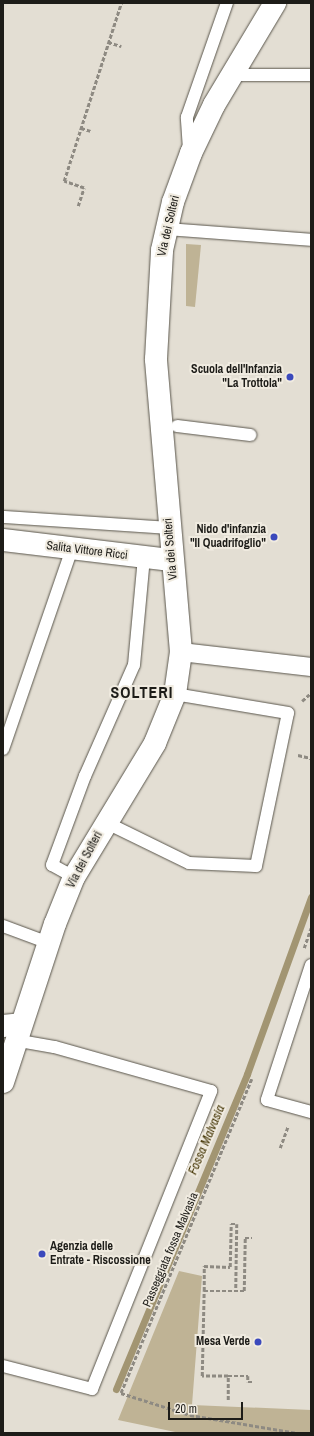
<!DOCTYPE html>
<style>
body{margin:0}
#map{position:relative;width:314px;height:1436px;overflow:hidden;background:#e3ded3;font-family:"Archivo Narrow",sans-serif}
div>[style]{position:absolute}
.green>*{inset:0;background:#bfb395}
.stream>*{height:7px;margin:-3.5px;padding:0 3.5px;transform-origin:3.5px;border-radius:3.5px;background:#a29572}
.path>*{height:2.5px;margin-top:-1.25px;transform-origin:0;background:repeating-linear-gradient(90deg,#8e8a82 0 4px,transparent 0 6px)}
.roads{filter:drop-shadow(0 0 1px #5a564c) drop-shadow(0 0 1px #5a564c)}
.service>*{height:12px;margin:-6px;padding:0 6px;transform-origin:6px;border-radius:6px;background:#fff}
.pedestrian>*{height:18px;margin:-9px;padding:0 9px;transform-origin:9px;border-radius:9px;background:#fff}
.minor>*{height:22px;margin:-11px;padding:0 11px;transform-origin:11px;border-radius:11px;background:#fff}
.tertiary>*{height:22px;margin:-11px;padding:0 11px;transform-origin:11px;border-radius:11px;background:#fff}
.dots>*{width:11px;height:11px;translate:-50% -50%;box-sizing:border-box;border:2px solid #f0ebe0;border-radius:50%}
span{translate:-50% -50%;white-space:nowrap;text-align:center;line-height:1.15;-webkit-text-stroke:4px #f0ebe0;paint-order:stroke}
.street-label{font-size:12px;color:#1d1c18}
.poi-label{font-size:12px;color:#1d1c18;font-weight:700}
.right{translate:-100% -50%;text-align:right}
.left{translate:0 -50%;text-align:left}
.water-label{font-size:13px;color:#463707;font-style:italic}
.district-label{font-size:16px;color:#1d1c18;font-weight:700;letter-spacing:1px}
.frame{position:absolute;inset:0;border:4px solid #1d1c18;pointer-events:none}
.scale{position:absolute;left:168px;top:1402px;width:75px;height:18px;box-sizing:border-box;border:2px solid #1d1c18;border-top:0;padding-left:5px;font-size:12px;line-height:14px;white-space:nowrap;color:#1d1c18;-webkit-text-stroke:3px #f0ebe0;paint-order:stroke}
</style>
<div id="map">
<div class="green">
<div style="clip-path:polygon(186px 244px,201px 245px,195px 307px,186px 306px)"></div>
<div style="clip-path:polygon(179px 1271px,202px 1276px,192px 1405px,311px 1410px,311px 1433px,180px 1433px,118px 1420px)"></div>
</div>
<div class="stream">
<div style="left:116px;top:1389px;width:341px;rotate:-67.4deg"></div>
<div style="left:247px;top:1074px;width:188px;rotate:-70.1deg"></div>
</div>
<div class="path">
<div style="left:108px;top:42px;width:14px;rotate:17deg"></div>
<div style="left:81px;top:128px;width:10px;rotate:17deg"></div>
<div style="left:78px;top:206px;width:19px;rotate:-72deg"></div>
<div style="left:84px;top:188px;width:21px;rotate:-161deg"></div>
<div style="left:64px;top:181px;width:187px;rotate:-72.2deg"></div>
<div style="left:302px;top:701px;width:12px;rotate:-42deg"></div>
<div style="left:298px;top:755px;width:13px;rotate:13deg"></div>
<div style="left:304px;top:948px;width:21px;rotate:-71deg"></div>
<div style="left:252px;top:1079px;width:340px;rotate:112.6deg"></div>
<div style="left:121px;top:1393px;width:72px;rotate:17.7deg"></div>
<div style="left:190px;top:1415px;width:109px;rotate:9.5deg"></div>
<div style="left:280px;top:1148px;width:23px;rotate:-70deg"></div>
<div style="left:204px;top:1291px;width:25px;rotate:-90deg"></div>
<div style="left:204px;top:1266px;width:26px;rotate:2deg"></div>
<div style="left:230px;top:1267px;width:43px;rotate:-88.7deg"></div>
<div style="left:231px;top:1224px;width:6px"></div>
<div style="left:237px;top:1224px;width:67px;rotate:90.9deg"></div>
<div style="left:228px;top:1376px;width:26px;rotate:180deg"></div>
<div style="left:202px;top:1376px;width:85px;rotate:-88.7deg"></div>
<div style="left:204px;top:1291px;width:40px"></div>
<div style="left:244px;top:1291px;width:53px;rotate:-88.9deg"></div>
<div style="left:245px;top:1238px;width:7px"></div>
<div style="left:228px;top:1400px;width:24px;rotate:-90deg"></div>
<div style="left:228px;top:1376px;width:20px"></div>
<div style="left:248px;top:1376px;width:6px;rotate:90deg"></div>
<div style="left:248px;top:1382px;width:6px"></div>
</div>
<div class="roads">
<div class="service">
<div style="left:231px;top:75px;width:80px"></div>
<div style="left:189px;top:149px;width:32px;rotate:-94deg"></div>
<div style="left:187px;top:117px;width:121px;rotate:-70.7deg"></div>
<div style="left:166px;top:229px;width:145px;rotate:4.3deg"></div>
<div style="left:177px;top:426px;width:74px;rotate:7deg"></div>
<div style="left:3px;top:517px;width:165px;rotate:3.8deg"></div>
<div style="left:3px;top:749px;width:212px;rotate:-71deg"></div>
<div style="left:105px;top:822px;width:93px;rotate:26deg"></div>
<div style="left:189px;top:863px;width:67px;rotate:2.6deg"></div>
<div style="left:256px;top:866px;width:156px;rotate:-78.2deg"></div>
<div style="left:288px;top:713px;width:115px;rotate:-170.5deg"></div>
<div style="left:74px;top:877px;width:25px;rotate:-151deg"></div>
<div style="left:52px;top:865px;width:95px;rotate:-69.7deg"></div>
<div style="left:85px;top:776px;width:121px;rotate:-66.2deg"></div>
<div style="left:134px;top:665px;width:108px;rotate:-84.7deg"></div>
<div style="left:3px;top:926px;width:49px;rotate:20.3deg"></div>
<div style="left:311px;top:965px;width:142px;rotate:108.1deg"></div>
<div style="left:267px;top:1100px;width:46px;rotate:15.3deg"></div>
<div style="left:3px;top:1366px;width:92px;rotate:14.5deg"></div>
<div style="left:92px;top:1389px;width:321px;rotate:-68.2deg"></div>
<div style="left:211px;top:1091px;width:163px;rotate:-164.3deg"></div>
<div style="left:54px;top:1047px;width:39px;rotate:-170deg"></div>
</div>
<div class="pedestrian">
<div style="left:181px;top:652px;width:131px;rotate:6.6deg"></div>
</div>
<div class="minor">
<div style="left:3px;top:540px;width:169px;rotate:6.8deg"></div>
<div style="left:3px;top:1026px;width:18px;rotate:-6deg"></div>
</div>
<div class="tertiary">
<div style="left:3px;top:1082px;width:166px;rotate:-71.8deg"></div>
<div style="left:55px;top:924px;width:51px;rotate:-68deg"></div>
<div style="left:74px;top:877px;width:157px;rotate:-58.8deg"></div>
<div style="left:155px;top:743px;width:53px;rotate:-67.8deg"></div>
<div style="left:175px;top:694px;width:42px;rotate:-81.9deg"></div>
<div style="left:181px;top:652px;width:294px;rotate:-94.9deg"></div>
<div style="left:156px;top:359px;width:109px;rotate:-86.8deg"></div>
<div style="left:162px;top:250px;width:49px;rotate:-77.1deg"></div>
<div style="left:173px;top:202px;width:52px;rotate:-69.8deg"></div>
<div style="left:191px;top:153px;width:53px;rotate:-64.4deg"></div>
<div style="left:214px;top:105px;width:119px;rotate:-59.1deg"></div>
</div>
</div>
<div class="dots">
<div style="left:290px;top:377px;background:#3b49bc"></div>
<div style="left:274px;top:537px;background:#3b49bc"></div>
<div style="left:42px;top:1254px;background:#3b49bc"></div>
<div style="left:258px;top:1342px;background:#3b49bc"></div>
</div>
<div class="street-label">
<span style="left:169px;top:226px;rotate:-77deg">Via dei Solteri</span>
<span style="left:171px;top:549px;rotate:-95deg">Via dei Solteri</span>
<span style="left:87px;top:551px;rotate:7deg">Salita Vittore Ricci</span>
<span style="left:85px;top:860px;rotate:-62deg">Via dei Solteri</span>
<span style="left:171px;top:1250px;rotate:-67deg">Passeggiata fossa Malvasia</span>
</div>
<div class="poi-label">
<span class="right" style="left:282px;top:377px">Scuola dell'Infanzia<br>"La Trottola"</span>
<span class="right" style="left:266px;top:537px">Nido d'infanzia<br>"Il Quadrifoglio"</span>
<span class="left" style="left:50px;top:1254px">Agenzia delle<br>Entrate - Riscossione</span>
<span class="right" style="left:250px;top:1342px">Mesa Verde</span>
</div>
<div class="water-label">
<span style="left:207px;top:1140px;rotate:-67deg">Fossa Malvasia</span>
</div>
<div class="district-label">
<span style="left:142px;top:692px">SOLTERI</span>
</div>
<div class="frame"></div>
<div class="scale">20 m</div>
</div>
